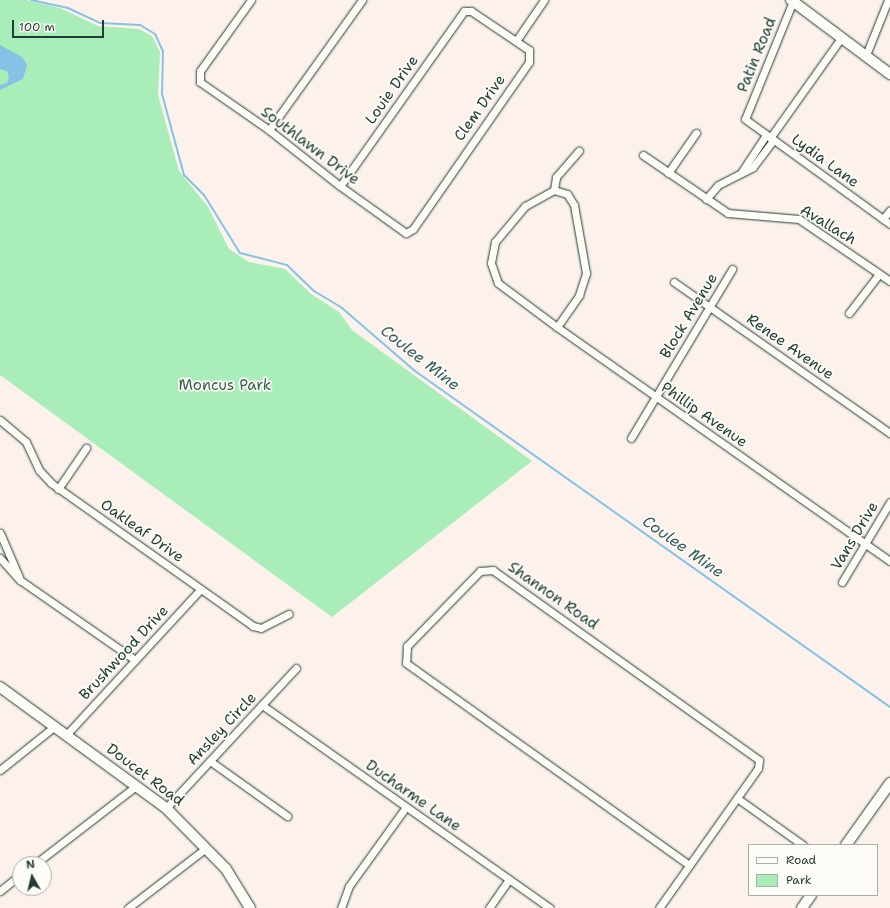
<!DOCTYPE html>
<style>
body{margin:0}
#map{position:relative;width:890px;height:908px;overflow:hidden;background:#fcf2eb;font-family:"Shantell Sans",sans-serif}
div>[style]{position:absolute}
.green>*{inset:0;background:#a9edb8}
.water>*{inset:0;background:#86c2e6}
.stream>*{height:2px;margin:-1px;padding:0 1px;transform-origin:1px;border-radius:1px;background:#86c2e6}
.roads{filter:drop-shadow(0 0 1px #1f3d34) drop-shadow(0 0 1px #1f3d34)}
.street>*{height:7px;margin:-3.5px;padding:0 3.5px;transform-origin:3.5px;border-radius:3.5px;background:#fdfcf7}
.secondary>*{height:10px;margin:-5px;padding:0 5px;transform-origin:5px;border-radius:5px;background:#fdfcf7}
span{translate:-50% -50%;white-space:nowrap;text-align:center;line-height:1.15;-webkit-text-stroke:3.5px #fdfcf7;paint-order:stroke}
.street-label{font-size:15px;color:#1f3d34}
.park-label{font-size:15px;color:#3b604e}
.water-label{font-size:16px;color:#395e60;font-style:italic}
.legend{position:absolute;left:748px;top:844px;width:130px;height:52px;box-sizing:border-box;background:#fdfcf7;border:1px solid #a4b0a9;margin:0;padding:5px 7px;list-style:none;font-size:12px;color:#1f3d34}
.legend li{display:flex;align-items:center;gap:8px;height:20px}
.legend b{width:20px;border:1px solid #a4b0a9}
.north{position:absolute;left:12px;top:856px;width:40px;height:40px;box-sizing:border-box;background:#fdfcf7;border:1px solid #a4b0a9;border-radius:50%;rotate:352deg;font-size:11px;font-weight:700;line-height:16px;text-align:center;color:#1f3d34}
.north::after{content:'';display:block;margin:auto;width:14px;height:18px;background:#1f3d34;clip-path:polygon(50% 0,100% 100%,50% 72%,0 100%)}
.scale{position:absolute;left:12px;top:20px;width:92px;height:18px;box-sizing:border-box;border:2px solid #1f3d34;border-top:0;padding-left:5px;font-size:12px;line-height:14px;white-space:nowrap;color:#1f3d34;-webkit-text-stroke:3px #fdfcf7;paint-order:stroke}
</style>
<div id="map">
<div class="green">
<div style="clip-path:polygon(0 0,26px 0,60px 8px,98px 26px,139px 29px,152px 36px,160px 52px,158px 95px,179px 171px,208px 207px,229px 249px,249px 262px,285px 269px,311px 294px,339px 312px,352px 330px,532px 461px,332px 617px,0 375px)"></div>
</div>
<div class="water">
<div style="clip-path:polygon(0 45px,22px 57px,27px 65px,23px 79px,0 90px,0 85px,7px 83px,9px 77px,7px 71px,0 69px)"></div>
</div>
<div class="stream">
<div style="left:31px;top:0;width:38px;rotate:12deg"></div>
<div style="left:68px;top:8px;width:35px;rotate:25deg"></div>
<div style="left:100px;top:23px;width:40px;rotate:2.9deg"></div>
<div style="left:140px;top:25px;width:17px;rotate:31deg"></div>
<div style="left:155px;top:34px;width:19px;rotate:65deg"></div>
<div style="left:163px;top:51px;width:43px;rotate:91.3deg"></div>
<div style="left:162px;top:94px;width:84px;rotate:74.8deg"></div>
<div style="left:184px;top:175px;width:28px;rotate:45deg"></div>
<div style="left:204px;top:195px;width:68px;rotate:58.2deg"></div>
<div style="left:240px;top:253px;width:49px;rotate:14.3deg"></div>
<div style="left:287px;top:265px;width:37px;rotate:44deg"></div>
<div style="left:314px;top:291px;width:33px;rotate:31deg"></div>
<div style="left:342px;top:308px;width:96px;rotate:40.8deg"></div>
<div style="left:415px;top:371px;width:582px;rotate:35.27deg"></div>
</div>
<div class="roads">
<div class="street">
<div style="left:251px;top:0;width:87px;rotate:125.7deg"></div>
<div style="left:200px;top:71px;width:11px;rotate:90deg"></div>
<div style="left:200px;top:82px;width:84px;rotate:34.8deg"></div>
<div style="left:269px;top:130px;width:90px;rotate:38.3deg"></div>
<div style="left:340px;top:186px;width:81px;rotate:35.5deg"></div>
<div style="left:406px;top:233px;width:8px;rotate:-30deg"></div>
<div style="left:413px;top:229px;width:203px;rotate:-55.2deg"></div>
<div style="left:529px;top:62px;width:12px;rotate:-90deg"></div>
<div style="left:529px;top:50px;width:70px;rotate:-146.1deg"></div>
<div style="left:471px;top:11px;width:7px;rotate:180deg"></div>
<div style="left:464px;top:11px;width:214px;rotate:125.3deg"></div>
<div style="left:793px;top:1px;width:127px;rotate:112.1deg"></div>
<div style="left:745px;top:119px;width:179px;rotate:35.9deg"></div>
<div style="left:516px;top:41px;width:50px;rotate:-55.7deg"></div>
<div style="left:866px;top:55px;width:59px;rotate:-68.2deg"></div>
<div style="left:269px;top:130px;width:160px;rotate:-54.4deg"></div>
<div style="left:770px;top:138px;width:123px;rotate:-54.6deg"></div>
<div style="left:643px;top:155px;width:103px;rotate:34.3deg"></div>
<div style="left:728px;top:213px;width:71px;rotate:4.8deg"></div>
<div style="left:799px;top:219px;width:110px;rotate:34.3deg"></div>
<div style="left:668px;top:173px;width:49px;rotate:-55deg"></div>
<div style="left:741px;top:173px;width:45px;rotate:-56.7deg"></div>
<div style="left:554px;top:190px;width:13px;rotate:-81deg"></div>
<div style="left:556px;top:177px;width:35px;rotate:-49deg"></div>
<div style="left:706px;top:199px;width:18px;rotate:-49deg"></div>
<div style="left:718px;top:185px;width:39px;rotate:-27deg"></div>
<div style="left:753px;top:167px;width:34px;rotate:-53deg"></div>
<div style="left:883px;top:219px;width:11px;rotate:-52deg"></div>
<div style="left:674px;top:282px;width:264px;rotate:35deg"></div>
<div style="left:849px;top:313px;width:49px;rotate:-52.4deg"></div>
<div style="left:557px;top:327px;width:39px;rotate:-55deg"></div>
<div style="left:579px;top:295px;width:23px;rotate:-72deg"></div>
<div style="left:586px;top:273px;width:69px;rotate:-100deg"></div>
<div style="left:574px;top:205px;width:13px;rotate:-122deg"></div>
<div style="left:567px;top:194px;width:14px;rotate:-163deg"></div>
<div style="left:554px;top:190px;width:33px;rotate:151deg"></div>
<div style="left:525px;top:206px;width:47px;rotate:129.8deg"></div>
<div style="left:495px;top:242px;width:21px;rotate:101deg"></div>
<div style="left:491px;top:263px;width:21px;rotate:71deg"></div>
<div style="left:498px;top:283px;width:74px;rotate:36.7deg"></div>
<div style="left:557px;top:327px;width:407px;rotate:35.1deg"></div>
<div style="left:0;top:420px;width:34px;rotate:40deg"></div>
<div style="left:26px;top:442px;width:31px;rotate:65deg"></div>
<div style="left:39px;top:470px;width:18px;rotate:47deg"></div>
<div style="left:51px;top:483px;width:247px;rotate:35.3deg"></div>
<div style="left:253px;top:626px;width:8px;rotate:14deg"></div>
<div style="left:261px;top:628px;width:31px;rotate:-27deg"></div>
<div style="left:631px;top:438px;width:197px;rotate:-59.1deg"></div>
<div style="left:58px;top:489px;width:50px;rotate:-55.7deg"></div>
<div style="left:0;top:533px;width:48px;rotate:66.6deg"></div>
<div style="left:0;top:558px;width:30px;rotate:48deg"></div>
<div style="left:20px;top:580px;width:140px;rotate:34.8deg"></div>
<div style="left:842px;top:582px;width:93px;rotate:-59deg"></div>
<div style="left:262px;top:705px;width:352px;rotate:35.2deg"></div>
<div style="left:67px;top:734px;width:197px;rotate:-47.3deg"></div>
<div style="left:210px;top:761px;width:95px;rotate:35.5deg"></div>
<div style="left:0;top:770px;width:70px;rotate:-38.7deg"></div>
<div style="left:737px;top:798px;width:81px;rotate:35.5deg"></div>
<div style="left:166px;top:808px;width:191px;rotate:-47.1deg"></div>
<div style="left:35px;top:864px;width:128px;rotate:-37.7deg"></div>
<div style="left:0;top:891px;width:26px;rotate:-39deg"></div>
<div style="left:128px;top:908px;width:98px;rotate:-37.6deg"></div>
<div style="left:341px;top:908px;width:23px;rotate:-70deg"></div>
<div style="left:349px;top:886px;width:97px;rotate:-54.2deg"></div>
<div style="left:489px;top:908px;width:35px;rotate:-55deg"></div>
<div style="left:659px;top:908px;width:171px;rotate:-54.7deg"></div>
<div style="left:758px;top:768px;width:8px;rotate:-83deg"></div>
<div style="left:759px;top:760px;width:327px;rotate:-144.5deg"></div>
<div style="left:493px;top:570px;width:13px;rotate:176deg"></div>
<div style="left:480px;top:571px;width:105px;rotate:134.2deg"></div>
<div style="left:407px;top:646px;width:17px;rotate:93deg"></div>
<div style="left:406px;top:663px;width:348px;rotate:35.5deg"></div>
</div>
<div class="secondary">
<div style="left:791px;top:0;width:124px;rotate:36.8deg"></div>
<div style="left:0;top:687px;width:205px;rotate:36.1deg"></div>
<div style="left:166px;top:808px;width:86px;rotate:45.5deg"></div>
<div style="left:226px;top:869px;width:46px;rotate:58.4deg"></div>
<div style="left:846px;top:845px;width:76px;rotate:-54.6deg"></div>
<div style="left:802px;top:908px;width:16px;rotate:-55deg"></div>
</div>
</div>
<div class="street-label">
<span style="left:757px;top:55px;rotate:-68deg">Patin Road</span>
<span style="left:392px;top:90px;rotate:-55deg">Louie Drive</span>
<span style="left:480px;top:108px;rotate:-55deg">Clem Drive</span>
<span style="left:310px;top:146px;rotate:37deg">Southlawn Drive</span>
<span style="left:825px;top:161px;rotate:36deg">Lydia Lane</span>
<span style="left:828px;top:225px;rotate:31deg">Avallach</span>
<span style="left:689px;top:316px;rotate:-59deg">Block Avenue</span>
<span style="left:790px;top:347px;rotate:35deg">Renee Avenue</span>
<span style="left:704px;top:415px;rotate:35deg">Phillip Avenue</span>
<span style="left:142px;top:531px;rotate:35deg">Oakleaf Drive</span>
<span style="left:855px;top:536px;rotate:-59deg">Vans Drive</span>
<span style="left:553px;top:596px;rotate:35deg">Shannon Road</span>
<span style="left:124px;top:653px;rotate:-47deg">Brushwood Drive</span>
<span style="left:222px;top:729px;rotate:-47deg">Ansley Circle</span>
<span style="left:145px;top:775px;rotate:37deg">Doucet Road</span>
<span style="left:413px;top:796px;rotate:35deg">Ducharme Lane</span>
</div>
<div class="park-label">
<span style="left:225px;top:386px">Moncus Park</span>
</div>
<div class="water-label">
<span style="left:420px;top:358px;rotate:38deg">Coulee Mine</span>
<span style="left:683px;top:547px;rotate:35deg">Coulee Mine</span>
</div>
<ul class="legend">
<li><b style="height:5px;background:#fdfcf7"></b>Road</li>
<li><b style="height:11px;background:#a9edb8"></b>Park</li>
</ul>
<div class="north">N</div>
<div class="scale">100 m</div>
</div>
